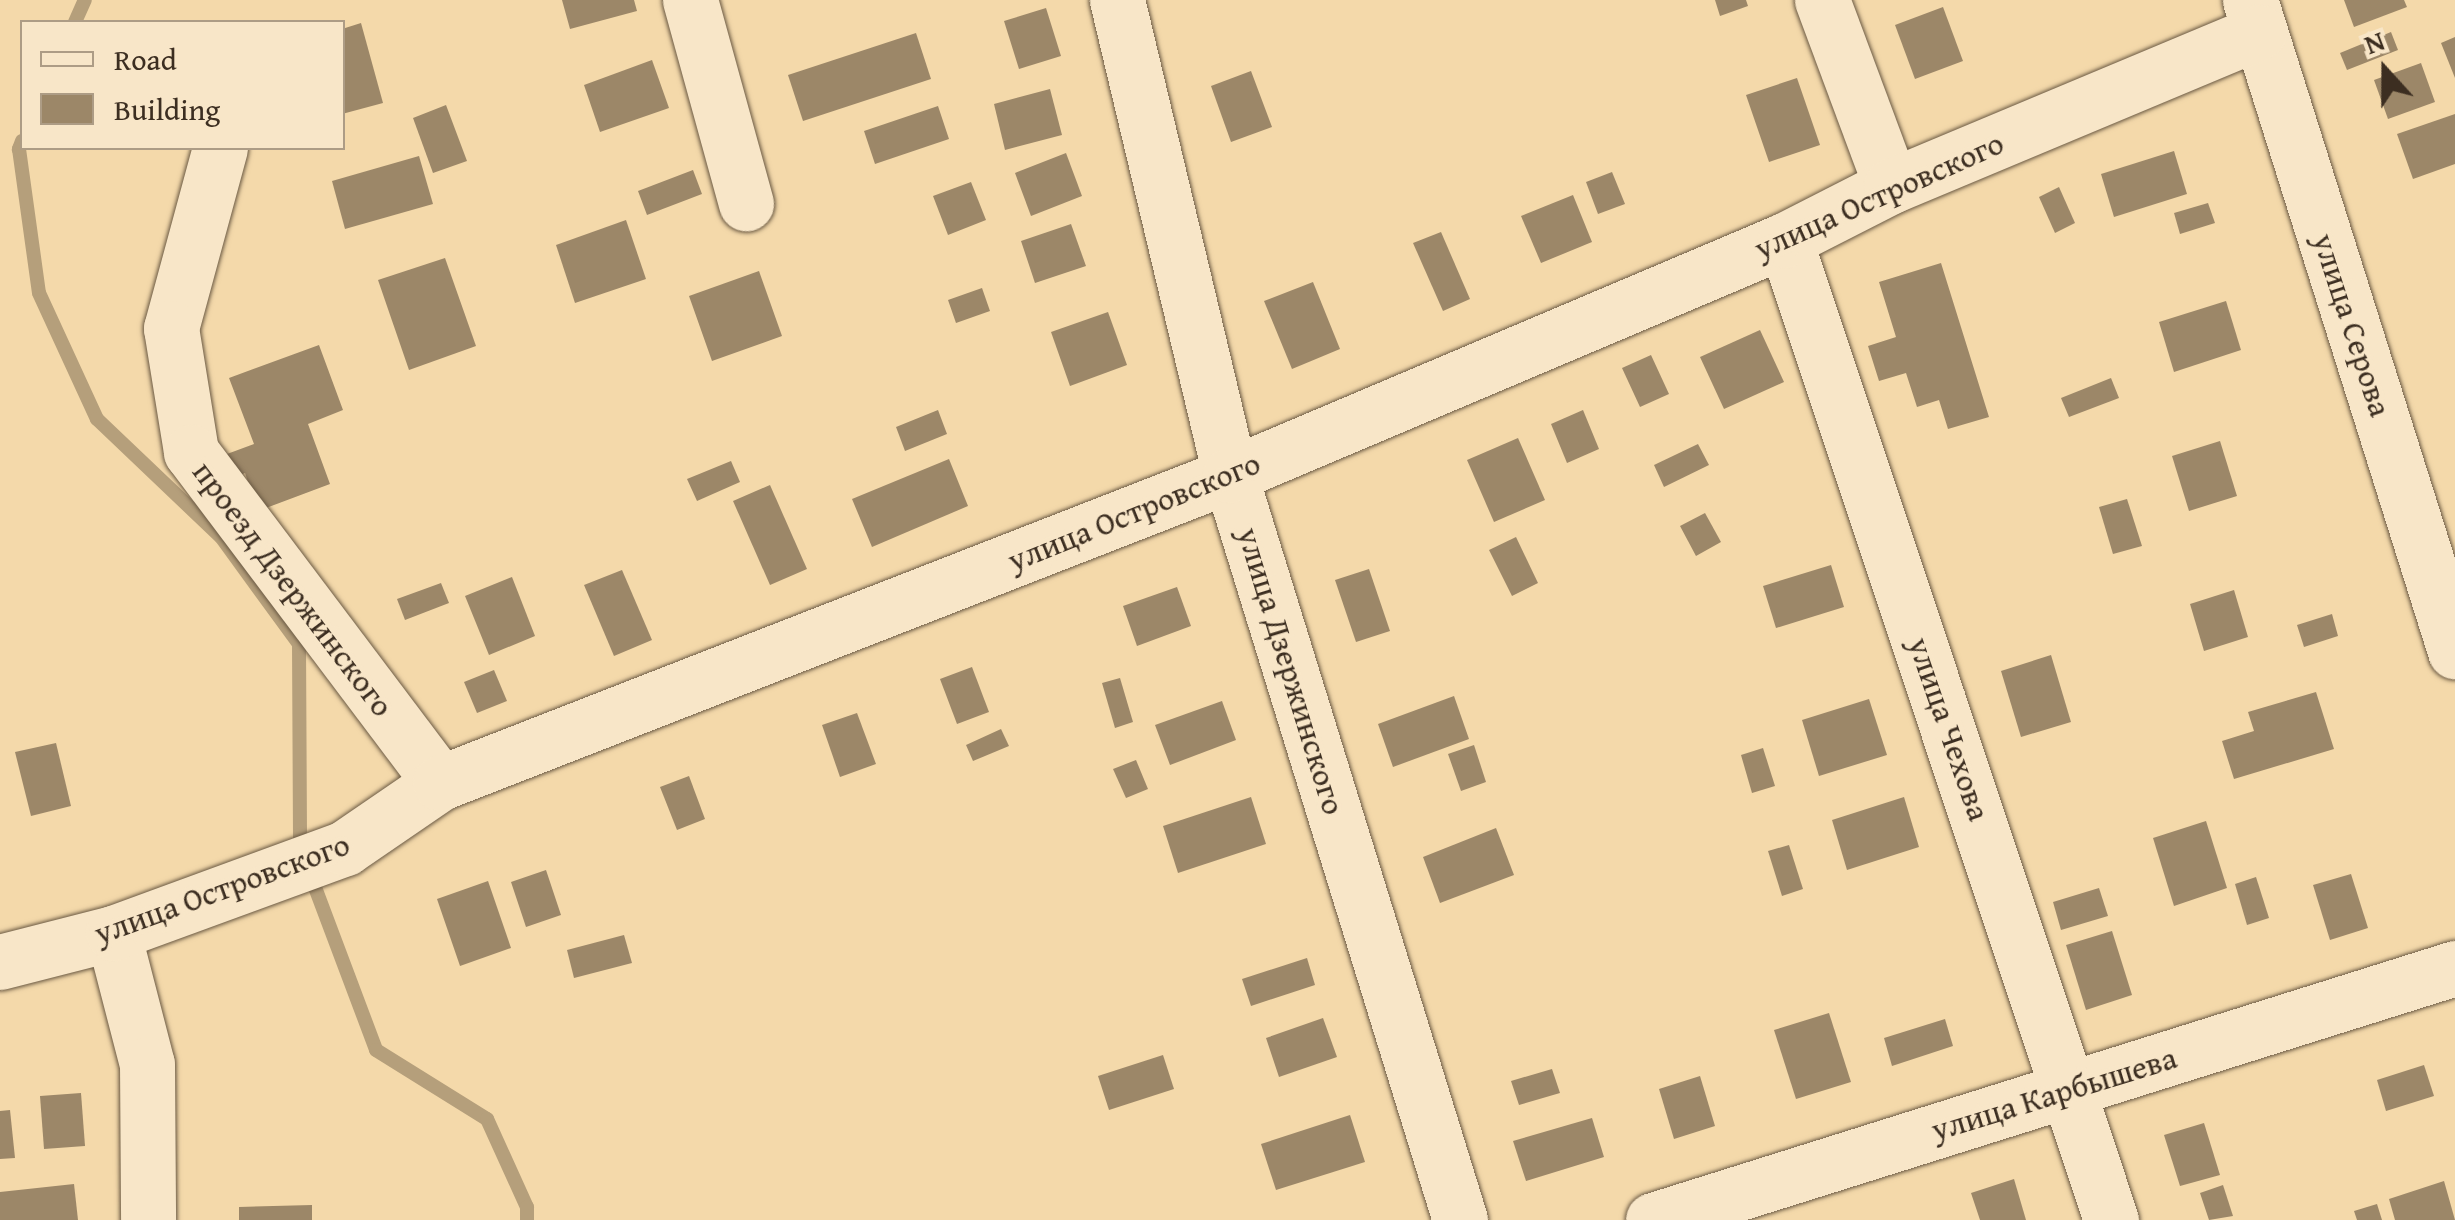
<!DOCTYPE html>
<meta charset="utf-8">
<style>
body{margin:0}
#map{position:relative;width:2455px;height:1220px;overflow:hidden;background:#f4d9aa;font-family:"Gentium Book Plus",serif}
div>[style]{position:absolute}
.stream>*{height:14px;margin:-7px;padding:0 7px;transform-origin:7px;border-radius:7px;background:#b59f7b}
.building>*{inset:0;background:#9c8768}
.roads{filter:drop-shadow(0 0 2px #6a5943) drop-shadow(0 0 2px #6a5943)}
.minor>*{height:55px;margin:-27.5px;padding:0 27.5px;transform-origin:27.5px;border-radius:27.5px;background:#f8e6c8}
span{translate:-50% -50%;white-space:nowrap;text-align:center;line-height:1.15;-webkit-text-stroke:9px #f8e6c8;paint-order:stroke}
.street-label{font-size:32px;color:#3c2e21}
.legend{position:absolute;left:20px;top:20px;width:325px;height:130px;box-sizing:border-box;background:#f8e6c8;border:2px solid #ad9c85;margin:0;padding:12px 18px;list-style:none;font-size:30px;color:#3c2e21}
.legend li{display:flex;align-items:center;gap:20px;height:50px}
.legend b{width:50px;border:2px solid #ad9c85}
.north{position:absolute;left:2335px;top:20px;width:100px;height:100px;-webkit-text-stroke:8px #f8e6c8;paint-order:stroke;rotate:339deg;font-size:28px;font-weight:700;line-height:40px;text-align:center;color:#3c2e21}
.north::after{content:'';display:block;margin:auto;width:35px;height:45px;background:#3c2e21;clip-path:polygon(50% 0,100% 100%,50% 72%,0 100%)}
</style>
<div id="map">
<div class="stream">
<div style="left:75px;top:22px;width:24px;rotate:-66deg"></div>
<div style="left:22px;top:141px;width:9px;rotate:111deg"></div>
<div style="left:19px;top:149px;width:145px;rotate:82.1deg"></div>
<div style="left:39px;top:293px;width:139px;rotate:65.3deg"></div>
<div style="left:97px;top:419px;width:171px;rotate:43.6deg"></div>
<div style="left:221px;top:537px;width:132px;rotate:53.9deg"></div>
<div style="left:299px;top:644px;width:198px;rotate:89.7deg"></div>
<div style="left:300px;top:842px;width:11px;rotate:75deg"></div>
<div style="left:310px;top:874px;width:188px;rotate:69.4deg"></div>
<div style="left:376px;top:1050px;width:131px;rotate:31.9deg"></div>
<div style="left:487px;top:1119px;width:97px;rotate:65.6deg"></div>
<div style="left:527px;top:1207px;width:13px;rotate:90deg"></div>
</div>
<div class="building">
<div style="clip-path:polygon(562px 0,634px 0,637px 11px,570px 29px)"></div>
<div style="clip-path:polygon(1715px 0,1746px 0,1748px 6px,1720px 16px)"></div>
<div style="clip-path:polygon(2344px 0,2404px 0,2407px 7px,2354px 27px)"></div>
<div style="clip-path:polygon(1943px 7px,1963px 61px,1915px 79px,1895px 25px)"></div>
<div style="clip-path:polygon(1046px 8px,1061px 56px,1019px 69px,1004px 21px)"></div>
<div style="clip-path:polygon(361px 23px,383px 103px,342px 114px,342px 29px)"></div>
<div style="clip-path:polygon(2391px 32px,2398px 50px,2347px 70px,2340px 53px)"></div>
<div style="clip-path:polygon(916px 33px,931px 79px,803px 121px,788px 75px)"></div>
<div style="clip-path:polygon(2455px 37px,2455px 78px,2441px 43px)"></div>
<div style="clip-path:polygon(652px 60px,669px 108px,600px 132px,584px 85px)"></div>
<div style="clip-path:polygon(2421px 63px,2435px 102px,2388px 119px,2374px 80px)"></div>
<div style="clip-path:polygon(1251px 71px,1272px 127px,1231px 142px,1211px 86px)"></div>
<div style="clip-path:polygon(1797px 78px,1820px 145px,1769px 162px,1746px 95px)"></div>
<div style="clip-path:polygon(1050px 89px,1062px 135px,1005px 150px,994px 104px)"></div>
<div style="clip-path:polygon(446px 105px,467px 161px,433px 173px,413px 118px)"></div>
<div style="clip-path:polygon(938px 106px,949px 139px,875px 164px,864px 131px)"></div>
<div style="clip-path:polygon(2455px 114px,2455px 164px,2413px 179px,2397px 134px)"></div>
<div style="clip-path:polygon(2174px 151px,2187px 194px,2114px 217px,2101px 174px)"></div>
<div style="clip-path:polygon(1066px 153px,1082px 196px,1031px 216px,1015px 173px)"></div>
<div style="clip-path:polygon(419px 156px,433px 204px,345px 229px,332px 181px)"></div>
<div style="clip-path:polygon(693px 170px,702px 194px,647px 215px,638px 191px)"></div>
<div style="clip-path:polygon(1612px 172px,1625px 204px,1598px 214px,1586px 182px)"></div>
<div style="clip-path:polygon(971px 182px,986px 220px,948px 235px,933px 196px)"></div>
<div style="clip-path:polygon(2059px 187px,2075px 223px,2055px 233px,2039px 197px)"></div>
<div style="clip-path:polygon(1573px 195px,1592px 242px,1541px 263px,1521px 216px)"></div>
<div style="clip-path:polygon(2208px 203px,2215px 223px,2180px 234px,2174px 213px)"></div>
<div style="clip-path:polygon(626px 220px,646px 279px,575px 303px,556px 245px)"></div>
<div style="clip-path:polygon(1071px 224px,1086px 266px,1035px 283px,1021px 241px)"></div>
<div style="clip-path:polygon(1441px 232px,1470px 299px,1443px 311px,1413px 243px)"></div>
<div style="clip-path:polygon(445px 258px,476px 346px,409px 370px,378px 280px)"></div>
<div style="clip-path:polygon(1941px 263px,1989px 417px,1948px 429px,1939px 400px,1917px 407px,1906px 373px,1879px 381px,1868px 346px,1896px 337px,1879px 282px)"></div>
<div style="clip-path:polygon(759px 271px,782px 336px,712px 361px,689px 296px)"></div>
<div style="clip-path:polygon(1313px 282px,1340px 349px,1292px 369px,1264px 301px)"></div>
<div style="clip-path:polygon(982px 288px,990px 311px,956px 323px,948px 300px)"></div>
<div style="clip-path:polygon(2226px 301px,2241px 350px,2174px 372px,2159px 322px)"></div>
<div style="clip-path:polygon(1108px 312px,1127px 365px,1070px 386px,1051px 332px)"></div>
<div style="clip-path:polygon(1760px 330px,1784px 382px,1724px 409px,1700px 357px)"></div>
<div style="clip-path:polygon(319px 345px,343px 410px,308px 424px,330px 484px,258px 511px,245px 473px,235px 477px,227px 454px,254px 444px,229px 378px)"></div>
<div style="clip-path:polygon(1651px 355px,1669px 394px,1640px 407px,1622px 368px)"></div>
<div style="clip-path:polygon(2111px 378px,2119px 398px,2069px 417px,2061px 398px)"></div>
<div style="clip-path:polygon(938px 410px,947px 434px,905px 451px,896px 427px)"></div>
<div style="clip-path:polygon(1583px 410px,1599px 449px,1567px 463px,1551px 424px)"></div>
<div style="clip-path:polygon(1518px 438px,1545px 500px,1494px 522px,1467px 460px)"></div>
<div style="clip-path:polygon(2220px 441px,2237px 496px,2189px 511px,2172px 456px)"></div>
<div style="clip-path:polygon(1698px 444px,1709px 465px,1664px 487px,1654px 465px)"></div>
<div style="clip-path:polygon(949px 459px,968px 506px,872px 547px,852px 499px)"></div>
<div style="clip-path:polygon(731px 461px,740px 482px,697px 501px,687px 479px)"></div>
<div style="clip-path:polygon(770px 485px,807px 569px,770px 585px,733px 501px)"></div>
<div style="clip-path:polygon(2127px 499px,2142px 546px,2113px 554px,2099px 507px)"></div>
<div style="clip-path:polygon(1705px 513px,1721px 542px,1696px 556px,1680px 526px)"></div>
<div style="clip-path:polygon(1516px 537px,1538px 583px,1512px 596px,1489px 550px)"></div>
<div style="clip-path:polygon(1831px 565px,1844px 607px,1776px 628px,1763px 586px)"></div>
<div style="clip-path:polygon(1369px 569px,1390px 631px,1356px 642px,1335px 580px)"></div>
<div style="clip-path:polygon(622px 570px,652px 640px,614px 656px,584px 585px)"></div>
<div style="clip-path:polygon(512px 577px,535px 636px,489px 655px,465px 596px)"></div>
<div style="clip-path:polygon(441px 583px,449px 603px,405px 620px,397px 599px)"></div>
<div style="clip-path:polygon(1177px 587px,1191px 626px,1137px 646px,1123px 606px)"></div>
<div style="clip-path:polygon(2234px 590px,2248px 637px,2204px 651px,2190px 604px)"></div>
<div style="clip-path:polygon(2332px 614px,2338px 636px,2304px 647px,2297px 625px)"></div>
<div style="clip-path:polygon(2051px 655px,2071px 722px,2021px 737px,2001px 671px)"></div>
<div style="clip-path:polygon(972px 667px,989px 712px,957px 724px,940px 679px)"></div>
<div style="clip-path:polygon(494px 670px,507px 701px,477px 713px,464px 682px)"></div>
<div style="clip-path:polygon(1120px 678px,1133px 722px,1115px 728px,1102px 683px)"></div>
<div style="clip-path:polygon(2316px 692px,2334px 749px,2234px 779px,2222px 741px,2254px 731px,2248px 712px)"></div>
<div style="clip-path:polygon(1454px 696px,1469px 739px,1393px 767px,1378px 724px)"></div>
<div style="clip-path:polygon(1869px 699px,1887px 755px,1819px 776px,1802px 720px)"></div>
<div style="clip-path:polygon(1222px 701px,1236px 740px,1170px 765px,1155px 725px)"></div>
<div style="clip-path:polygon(857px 713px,876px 764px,840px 777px,822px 725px)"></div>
<div style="clip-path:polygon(1001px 729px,1009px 746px,973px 761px,966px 745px)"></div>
<div style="clip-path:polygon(56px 743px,71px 806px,31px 816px,15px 752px)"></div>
<div style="clip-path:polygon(1474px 745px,1486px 782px,1461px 791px,1448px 754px)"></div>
<div style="clip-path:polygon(1763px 748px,1775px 786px,1752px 793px,1741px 755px)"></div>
<div style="clip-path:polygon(1136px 760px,1148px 789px,1126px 798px,1113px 769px)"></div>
<div style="clip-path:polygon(689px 776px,705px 819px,677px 830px,660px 787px)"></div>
<div style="clip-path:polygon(1251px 797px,1266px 844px,1178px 873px,1163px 826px)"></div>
<div style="clip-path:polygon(1904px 797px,1919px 847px,1847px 870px,1832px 820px)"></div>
<div style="clip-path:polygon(2206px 821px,2227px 888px,2174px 906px,2153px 838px)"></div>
<div style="clip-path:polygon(1496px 828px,1514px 875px,1440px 903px,1423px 857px)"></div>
<div style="clip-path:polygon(1789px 845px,1803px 889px,1782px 896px,1768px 851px)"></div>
<div style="clip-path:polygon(546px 870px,561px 915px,526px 927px,511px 882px)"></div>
<div style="clip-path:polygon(2351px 874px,2368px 928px,2330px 940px,2313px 885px)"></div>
<div style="clip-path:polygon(2256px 877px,2269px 918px,2247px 925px,2235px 884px)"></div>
<div style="clip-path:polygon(488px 881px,511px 948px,460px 966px,437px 899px)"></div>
<div style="clip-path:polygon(2099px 888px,2108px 916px,2061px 930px,2053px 902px)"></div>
<div style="clip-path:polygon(2112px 931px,2132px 995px,2086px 1010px,2066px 945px)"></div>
<div style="clip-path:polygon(624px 935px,632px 963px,574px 978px,567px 950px)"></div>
<div style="clip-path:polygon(1307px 958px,1315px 985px,1251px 1006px,1242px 979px)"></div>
<div style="clip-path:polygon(1829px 1013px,1851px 1082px,1796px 1099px,1774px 1030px)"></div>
<div style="clip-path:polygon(1323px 1018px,1337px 1057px,1279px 1077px,1266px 1038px)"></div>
<div style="clip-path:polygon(1945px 1019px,1953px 1046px,1892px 1066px,1884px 1038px)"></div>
<div style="clip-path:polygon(1163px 1055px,1174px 1089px,1109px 1110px,1098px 1076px)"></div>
<div style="clip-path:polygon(2424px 1065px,2434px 1096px,2386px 1111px,2377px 1080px)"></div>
<div style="clip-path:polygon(1552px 1069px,1560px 1093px,1519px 1105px,1511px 1081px)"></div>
<div style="clip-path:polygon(1700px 1076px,1715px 1126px,1674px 1139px,1659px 1089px)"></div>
<div style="clip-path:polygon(81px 1093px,85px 1146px,44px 1149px,40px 1096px)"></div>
<div style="clip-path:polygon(10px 1110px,15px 1158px,0 1159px,0 1111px)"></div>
<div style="clip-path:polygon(1350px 1115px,1365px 1162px,1276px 1190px,1261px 1144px)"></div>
<div style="clip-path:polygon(1592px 1118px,1604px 1157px,1526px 1181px,1513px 1141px)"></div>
<div style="clip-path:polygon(2204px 1123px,2220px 1175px,2180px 1186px,2164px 1135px)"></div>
<div style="clip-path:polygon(2014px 1179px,2026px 1220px,1980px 1220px,1971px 1193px)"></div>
<div style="clip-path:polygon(2444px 1181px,2455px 1220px,2395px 1220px,2389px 1199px)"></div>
<div style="clip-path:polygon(74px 1184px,78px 1220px,0 1220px,0 1192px)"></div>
<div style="clip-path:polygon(2223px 1185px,2233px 1216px,2209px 1220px,2200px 1193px)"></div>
<div style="clip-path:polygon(2377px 1204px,2382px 1220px,2357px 1220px,2354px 1211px)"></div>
<div style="clip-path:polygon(312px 1205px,312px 1220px,239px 1220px,239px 1207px)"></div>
</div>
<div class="roads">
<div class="minor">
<div style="left:690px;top:0;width:211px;rotate:74.6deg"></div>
<div style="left:1117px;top:0;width:488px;rotate:76.6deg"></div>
<div style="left:1230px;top:475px;width:780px;rotate:72.84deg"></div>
<div style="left:1822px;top:0;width:198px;rotate:69.6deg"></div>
<div style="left:2250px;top:0;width:683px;rotate:72.52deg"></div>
<div style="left:220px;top:148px;width:187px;rotate:105.2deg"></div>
<div style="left:171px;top:328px;width:126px;rotate:80.8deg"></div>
<div style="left:191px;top:452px;width:414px;rotate:53deg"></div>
<div style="left:1785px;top:240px;width:1033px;rotate:71.6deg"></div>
<div style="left:113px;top:933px;width:135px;rotate:75.5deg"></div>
<div style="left:147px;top:1064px;width:156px;rotate:89.6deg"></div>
<div style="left:0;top:962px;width:117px;rotate:-14.4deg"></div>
<div style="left:113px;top:933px;width:247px;rotate:-20.1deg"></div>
<div style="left:345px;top:848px;width:115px;rotate:-34.4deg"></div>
<div style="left:440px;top:783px;width:848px;rotate:-21.3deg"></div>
<div style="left:1230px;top:475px;width:603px;rotate:-22.95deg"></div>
<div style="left:1785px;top:240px;width:119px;rotate:-27deg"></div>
<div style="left:1891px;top:186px;width:399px;rotate:-22.7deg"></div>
<div style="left:1653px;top:1220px;width:841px;rotate:-17.44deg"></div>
</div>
</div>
<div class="street-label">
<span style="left:1879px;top:196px;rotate:-24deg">улица Островского</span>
<span style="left:2352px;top:325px;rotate:72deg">улица Серова</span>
<span style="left:1134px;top:512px;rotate:-22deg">улица Островского</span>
<span style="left:293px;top:589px;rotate:53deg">проезд Дзержинского</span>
<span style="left:1291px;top:671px;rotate:73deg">улица Дзержинского</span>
<span style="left:1949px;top:729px;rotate:71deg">улица Чехова</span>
<span style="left:222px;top:889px;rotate:-20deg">улица Островского</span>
<span style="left:2054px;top:1094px;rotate:-17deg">улица Карбышева</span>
</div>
<ul class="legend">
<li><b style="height:12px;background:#f8e6c8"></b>Road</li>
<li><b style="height:28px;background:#9c8768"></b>Building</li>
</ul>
<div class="north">N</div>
</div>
